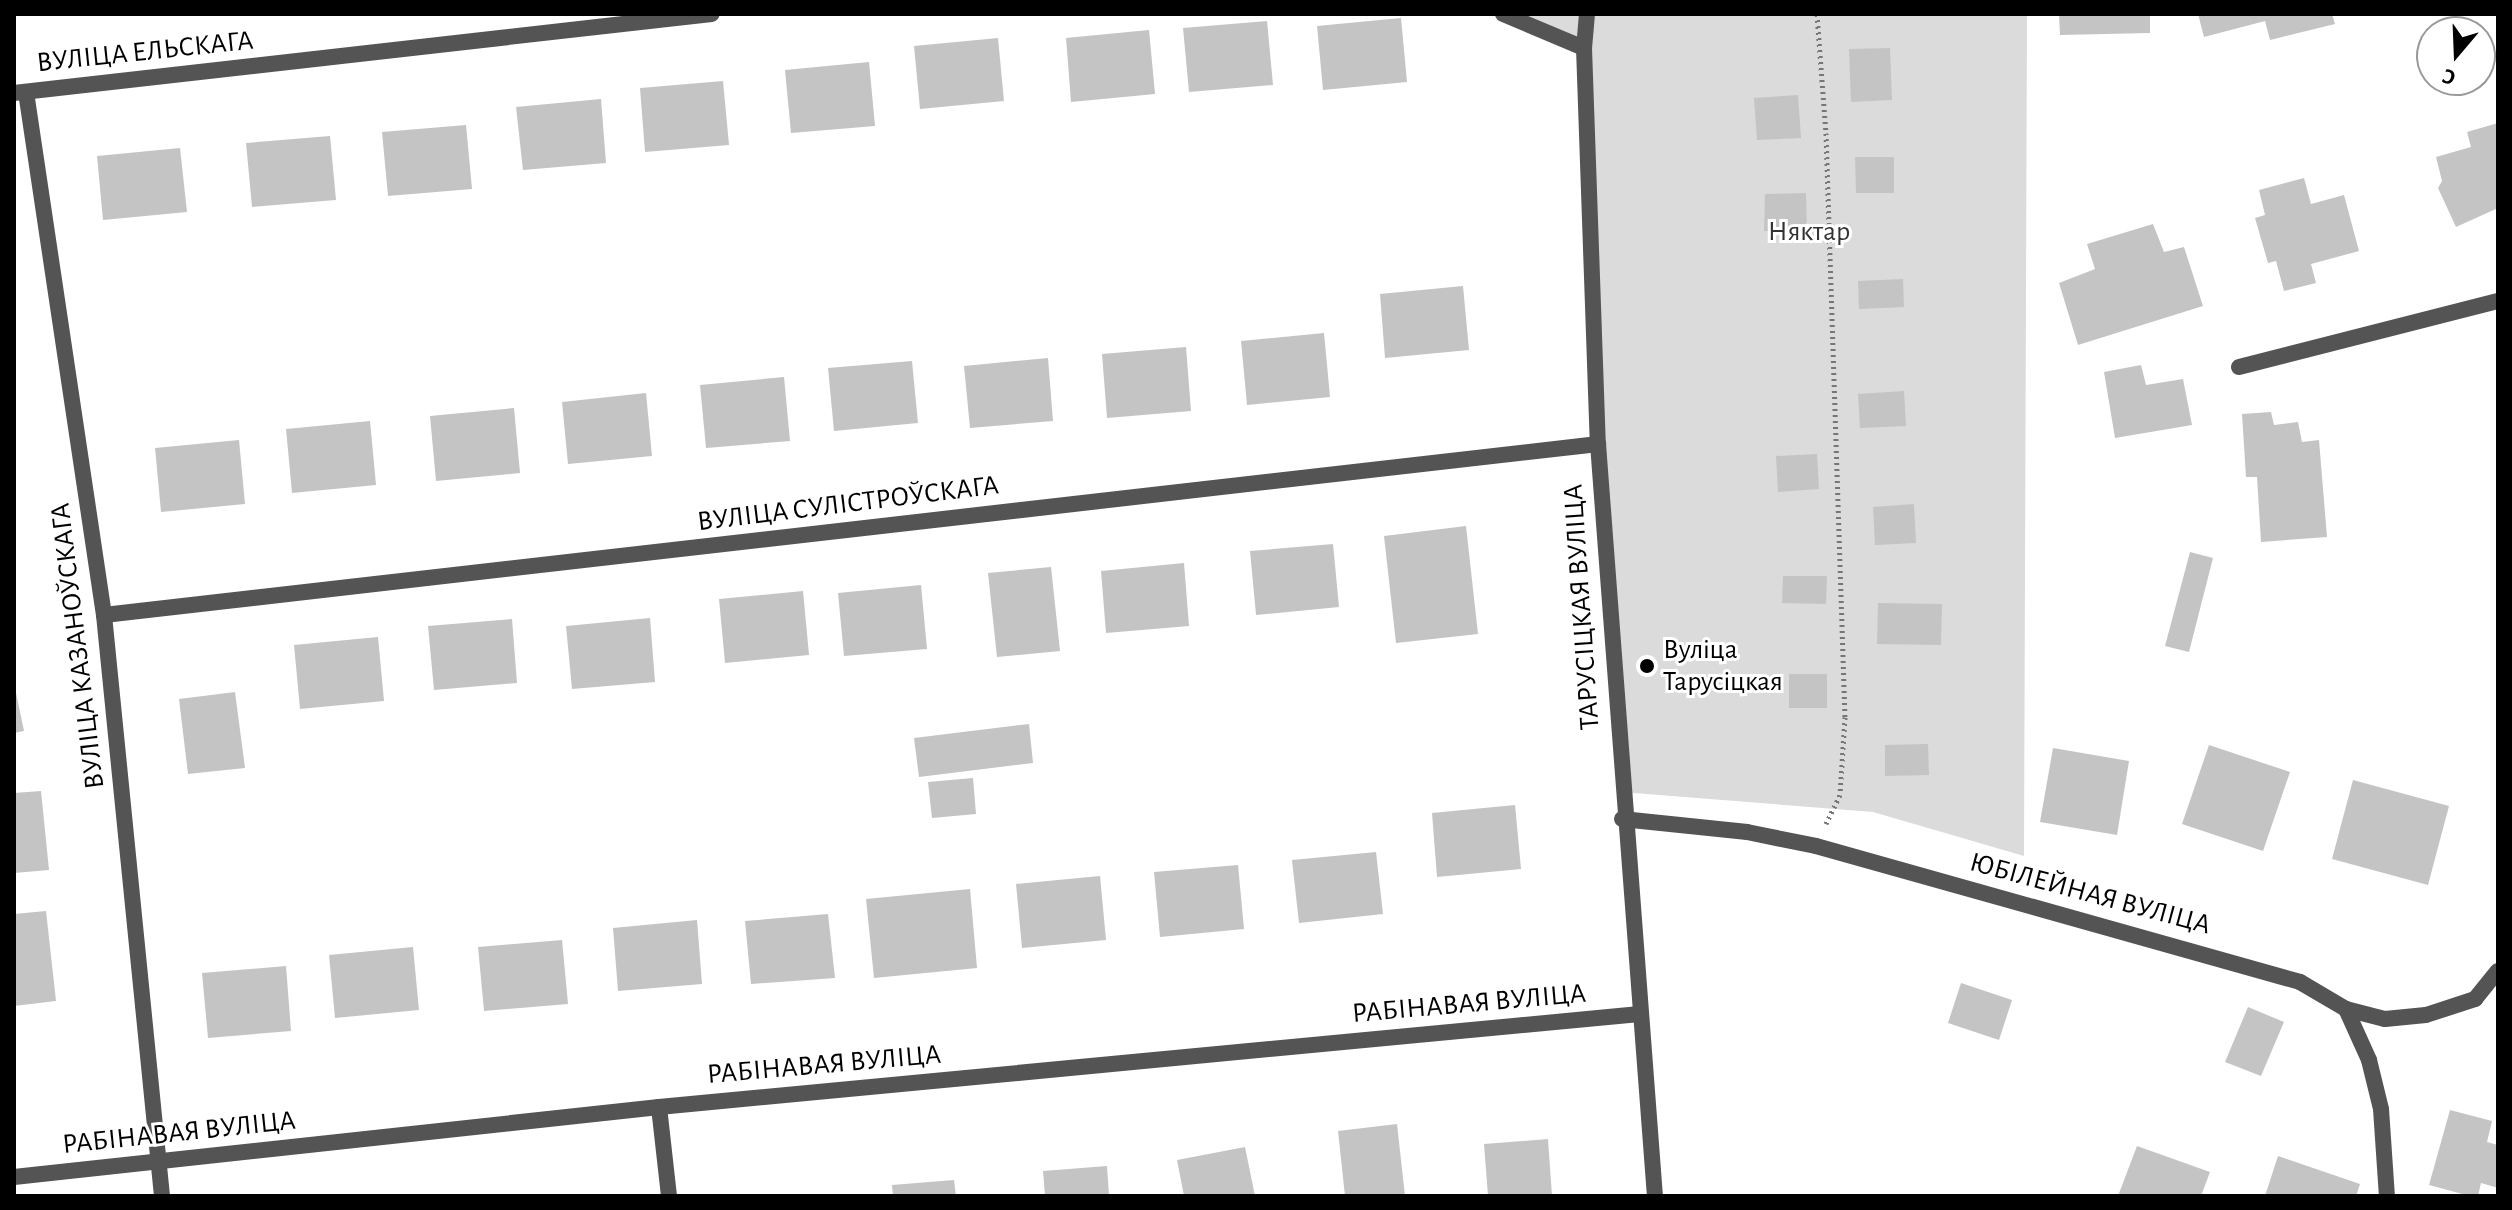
<!DOCTYPE html>
<meta charset="utf-8">
<style>
body{margin:0}
#map{position:relative;width:2512px;height:1210px;overflow:hidden;background:#fff;font-family:"Alegreya Sans",sans-serif}
div>[style]{position:absolute}
.green>*{inset:0;background:#dbdbdb}
.building>*{inset:0;background:#c4c4c4}
.path>*{height:5px;margin-top:-2.5px;transform-origin:0;background:repeating-linear-gradient(90deg,#767676 0 2px,transparent 0 6px)}
.minor>*{height:16px;margin:-8px;padding:0 8px;transform-origin:8px;border-radius:8px;background:#545454}
.tertiary>*{height:16px;margin:-8px;padding:0 8px;transform-origin:8px;border-radius:8px;background:#545454}
.dots>*{width:22px;height:22px;translate:-50% -50%;box-sizing:border-box;border:4px solid #fff;border-radius:50%}
span{translate:-50% -50%;white-space:nowrap;text-align:center;line-height:1.15;-webkit-text-stroke:6px #fff;paint-order:stroke}
.street-label{font-size:28px;color:#000}
.park-label{font-size:28px;color:#323232}
.poi-label{font-size:28px;color:#000}
.left{translate:0 -50%;text-align:left}
.frame{position:absolute;inset:0;border:16px solid #000;pointer-events:none}
.north{position:absolute;left:2416px;top:16px;width:80px;height:80px;box-sizing:border-box;background:#fff;border:2px solid #999;border-radius:50%;rotate:199deg;font-size:22px;font-weight:700;line-height:32px;text-align:center;color:#000}
.north::after{content:'';display:block;margin:auto;width:28px;height:36px;background:#000;clip-path:polygon(50% 0,100% 100%,50% 72%,0 100%)}
</style>
<div id="map">
<div class="green">
<div style="clip-path:polygon(1503px 14px,2027px 14px,2024px 856px,1873px 812px,1621px 792px,1584px 48px)"></div>
</div>
<div class="building">
<div style="clip-path:polygon(2059px 14px,2150px 14px,2150px 33px,2060px 35px)"></div>
<div style="clip-path:polygon(2198px 14px,2332px 14px,2335px 24px,2270px 40px,2265px 21px,2204px 37px)"></div>
<div style="clip-path:polygon(1401px 18px,1407px 82px,1323px 90px,1317px 26px)"></div>
<div style="clip-path:polygon(1267px 21px,1273px 85px,1189px 92px,1183px 28px)"></div>
<div style="clip-path:polygon(1149px 30px,1155px 94px,1071px 102px,1066px 38px)"></div>
<div style="clip-path:polygon(998px 38px,1004px 101px,920px 109px,914px 46px)"></div>
<div style="clip-path:polygon(1890px 48px,1892px 100px,1851px 102px,1849px 49px)"></div>
<div style="clip-path:polygon(869px 62px,875px 126px,791px 133px,785px 70px)"></div>
<div style="clip-path:polygon(723px 81px,729px 145px,645px 152px,640px 88px)"></div>
<div style="clip-path:polygon(1798px 95px,1801px 138px,1757px 140px,1754px 98px)"></div>
<div style="clip-path:polygon(601px 99px,606px 163px,523px 170px,516px 107px)"></div>
<div style="clip-path:polygon(2498px 123px,2498px 208px,2456px 227px,2438px 188px,2442px 181px,2436px 157px,2471px 147px,2467px 132px)"></div>
<div style="clip-path:polygon(466px 125px,472px 189px,388px 196px,382px 132px)"></div>
<div style="clip-path:polygon(330px 136px,336px 200px,252px 207px,246px 143px)"></div>
<div style="clip-path:polygon(180px 148px,187px 212px,103px 220px,97px 156px)"></div>
<div style="clip-path:polygon(1855px 157px,1894px 157px,1894px 193px,1856px 193px)"></div>
<div style="clip-path:polygon(2304px 178px,2311px 204px,2344px 195px,2359px 251px,2311px 264px,2316px 283px,2284px 291px,2276px 261px,2268px 263px,2255px 218px,2265px 215px,2259px 190px)"></div>
<div style="clip-path:polygon(1806px 193px,1807px 231px,1764px 231px,1765px 194px)"></div>
<div style="clip-path:polygon(2153px 224px,2164px 252px,2184px 247px,2203px 306px,2078px 345px,2059px 283px,2095px 269px,2087px 244px)"></div>
<div style="clip-path:polygon(1903px 279px,1904px 307px,1859px 309px,1858px 281px)"></div>
<div style="clip-path:polygon(1463px 286px,1469px 350px,1385px 358px,1380px 294px)"></div>
<div style="clip-path:polygon(1324px 333px,1330px 397px,1247px 405px,1241px 341px)"></div>
<div style="clip-path:polygon(1186px 347px,1191px 411px,1107px 418px,1102px 354px)"></div>
<div style="clip-path:polygon(1048px 358px,1053px 421px,970px 428px,964px 366px)"></div>
<div style="clip-path:polygon(912px 361px,918px 423px,834px 431px,828px 368px)"></div>
<div style="clip-path:polygon(2141px 365px,2146px 385px,2183px 379px,2192px 425px,2115px 438px,2104px 372px)"></div>
<div style="clip-path:polygon(784px 377px,790px 441px,706px 448px,700px 385px)"></div>
<div style="clip-path:polygon(1904px 391px,1906px 426px,1860px 428px,1858px 394px)"></div>
<div style="clip-path:polygon(646px 393px,652px 456px,568px 464px,562px 402px)"></div>
<div style="clip-path:polygon(514px 408px,520px 473px,436px 481px,430px 416px)"></div>
<div style="clip-path:polygon(2271px 412px,2274px 425px,2298px 422px,2302px 442px,2319px 440px,2327px 537px,2261px 542px,2257px 477px,2246px 477px,2242px 414px)"></div>
<div style="clip-path:polygon(370px 421px,376px 485px,292px 493px,286px 429px)"></div>
<div style="clip-path:polygon(239px 440px,245px 504px,161px 512px,155px 448px)"></div>
<div style="clip-path:polygon(1817px 454px,1819px 489px,1778px 492px,1776px 456px)"></div>
<div style="clip-path:polygon(1914px 504px,1916px 543px,1875px 545px,1873px 507px)"></div>
<div style="clip-path:polygon(1466px 526px,1478px 634px,1396px 643px,1384px 536px)"></div>
<div style="clip-path:polygon(1333px 544px,1339px 607px,1256px 615px,1250px 551px)"></div>
<div style="clip-path:polygon(2190px 552px,2213px 558px,2189px 652px,2165px 646px)"></div>
<div style="clip-path:polygon(1184px 563px,1189px 626px,1106px 633px,1101px 571px)"></div>
<div style="clip-path:polygon(1051px 567px,1060px 651px,997px 657px,988px 573px)"></div>
<div style="clip-path:polygon(1783px 576px,1827px 576px,1826px 604px,1782px 603px)"></div>
<div style="clip-path:polygon(921px 585px,927px 649px,844px 656px,838px 593px)"></div>
<div style="clip-path:polygon(803px 591px,809px 655px,725px 663px,719px 599px)"></div>
<div style="clip-path:polygon(1878px 603px,1942px 604px,1941px 645px,1877px 644px)"></div>
<div style="clip-path:polygon(650px 618px,655px 682px,572px 689px,566px 626px)"></div>
<div style="clip-path:polygon(512px 619px,517px 683px,434px 690px,428px 626px)"></div>
<div style="clip-path:polygon(378px 637px,384px 701px,300px 709px,294px 645px)"></div>
<div style="clip-path:polygon(1789px 674px,1827px 674px,1827px 708px,1789px 708px)"></div>
<div style="clip-path:polygon(14px 683px,24px 731px,14px 733px)"></div>
<div style="clip-path:polygon(235px 692px,245px 768px,188px 774px,179px 699px)"></div>
<div style="clip-path:polygon(1029px 724px,1033px 763px,919px 777px,914px 738px)"></div>
<div style="clip-path:polygon(1928px 744px,1929px 775px,1885px 776px,1885px 745px)"></div>
<div style="clip-path:polygon(2209px 745px,2290px 772px,2263px 851px,2182px 824px)"></div>
<div style="clip-path:polygon(2053px 748px,2129px 761px,2117px 835px,2040px 822px)"></div>
<div style="clip-path:polygon(973px 778px,976px 814px,932px 818px,928px 782px)"></div>
<div style="clip-path:polygon(2353px 780px,2449px 806px,2428px 885px,2332px 859px)"></div>
<div style="clip-path:polygon(41px 791px,49px 870px,14px 873px,14px 793px)"></div>
<div style="clip-path:polygon(1515px 805px,1521px 869px,1437px 877px,1432px 813px)"></div>
<div style="clip-path:polygon(1376px 852px,1383px 914px,1299px 923px,1292px 860px)"></div>
<div style="clip-path:polygon(1238px 865px,1244px 929px,1160px 937px,1154px 872px)"></div>
<div style="clip-path:polygon(1100px 876px,1106px 940px,1022px 948px,1016px 884px)"></div>
<div style="clip-path:polygon(970px 889px,977px 968px,874px 978px,866px 899px)"></div>
<div style="clip-path:polygon(46px 911px,56px 1001px,14px 1006px,14px 914px)"></div>
<div style="clip-path:polygon(828px 914px,835px 978px,751px 984px,745px 921px)"></div>
<div style="clip-path:polygon(697px 920px,702px 984px,618px 991px,613px 928px)"></div>
<div style="clip-path:polygon(562px 940px,568px 1004px,484px 1011px,478px 947px)"></div>
<div style="clip-path:polygon(413px 947px,419px 1010px,335px 1018px,329px 955px)"></div>
<div style="clip-path:polygon(286px 966px,291px 1031px,208px 1038px,202px 973px)"></div>
<div style="clip-path:polygon(1961px 983px,2012px 1000px,1999px 1040px,1948px 1023px)"></div>
<div style="clip-path:polygon(2248px 1007px,2284px 1022px,2261px 1076px,2225px 1062px)"></div>
<div style="clip-path:polygon(2450px 1110px,2492px 1121px,2487px 1142px,2498px 1145px,2498px 1188px,2481px 1183px,2478px 1196px,2470px 1196px,2429px 1185px)"></div>
<div style="clip-path:polygon(1397px 1124px,1405px 1196px,1345px 1196px,1338px 1131px)"></div>
<div style="clip-path:polygon(1548px 1139px,1552px 1196px,1488px 1196px,1484px 1144px)"></div>
<div style="clip-path:polygon(2137px 1146px,2210px 1172px,2201px 1196px,2118px 1196px)"></div>
<div style="clip-path:polygon(1245px 1147px,1255px 1196px,1184px 1196px,1177px 1160px)"></div>
<div style="clip-path:polygon(2278px 1156px,2360px 1184px,2356px 1196px,2265px 1196px)"></div>
<div style="clip-path:polygon(1107px 1166px,1109px 1196px,1045px 1196px,1043px 1171px)"></div>
<div style="clip-path:polygon(954px 1180px,956px 1196px,893px 1196px,892px 1185px)"></div>
</div>
<div class="path">
<div style="left:1817px;top:14px;width:119px;rotate:85.7deg"></div>
<div style="left:1826px;top:133px;width:584px;rotate:88.14deg"></div>
<div style="left:1845px;top:717px;width:78px;rotate:93.7deg"></div>
<div style="left:1840px;top:795px;width:32px;rotate:116deg"></div>
</div>
<div class="minor">
<div style="left:1503px;top:14px;width:88px;rotate:22.8deg"></div>
<div style="left:26px;top:92px;width:529px;rotate:81.52deg"></div>
<div style="left:104px;top:615px;width:584px;rotate:84.3deg"></div>
<div style="left:14px;top:93px;width:702px;rotate:-6.46deg"></div>
<div style="left:2239px;top:367px;width:267px;rotate:-14.3deg"></div>
<div style="left:104px;top:615px;width:1504px;rotate:-6.53deg"></div>
<div style="left:1622px;top:819px;width:126px;rotate:5.9deg"></div>
<div style="left:1747px;top:832px;width:70px;rotate:11.5deg"></div>
<div style="left:1816px;top:846px;width:503px;rotate:15.69deg"></div>
<div style="left:2300px;top:982px;width:53px;rotate:30.4deg"></div>
<div style="left:2346px;top:1009px;width:56px;rotate:65.7deg"></div>
<div style="left:2369px;top:1060px;width:50px;rotate:76.2deg"></div>
<div style="left:2381px;top:1109px;width:87px;rotate:86.1deg"></div>
<div style="left:2346px;top:1009px;width:40px;rotate:14.4deg"></div>
<div style="left:2385px;top:1019px;width:41px;rotate:-5.6deg"></div>
<div style="left:2426px;top:1015px;width:52px;rotate:-18.1deg"></div>
<div style="left:2475px;top:999px;width:36px;rotate:-51deg"></div>
<div style="left:659px;top:1107px;width:90px;rotate:83.6deg"></div>
</div>
<div class="tertiary">
<div style="left:1587px;top:14px;width:34px;rotate:95deg"></div>
<div style="left:1584px;top:48px;width:396px;rotate:88deg"></div>
<div style="left:1598px;top:444px;width:754px;rotate:85.67deg"></div>
<div style="left:14px;top:1177px;width:649px;rotate:-6.19deg"></div>
<div style="left:659px;top:1107px;width:985px;rotate:-5.42deg"></div>
</div>
<div class="dots">
<div style="left:1647px;top:666px;background:#000"></div>
</div>
<div class="street-label">
<span style="left:145px;top:52px;rotate:-6deg">ВУЛІЦА ЕЛЬСКАГА</span>
<span style="left:848px;top:504px;rotate:-7deg">ВУЛІЦА СУЛІСТРОЎСКАГА</span>
<span style="left:1582px;top:607px;rotate:-94deg">ТАРУСІЦКАЯ ВУЛІЦА</span>
<span style="left:78px;top:646px;rotate:-97deg">ВУЛІЦА КАЗАНОЎСКАГА</span>
<span style="left:2090px;top:894px;rotate:15deg">ЮБІЛЕЙНАЯ ВУЛІЦА</span>
<span style="left:1469px;top:1004px;rotate:-5deg">РАБІНАВАЯ ВУЛІЦА</span>
<span style="left:824px;top:1065px;rotate:-5deg">РАБІНАВАЯ ВУЛІЦА</span>
<span style="left:179px;top:1133px;rotate:-6deg">РАБІНАВАЯ ВУЛІЦА</span>
</div>
<div class="park-label">
<span style="left:1809px;top:232px">Няктар</span>
</div>
<div class="poi-label">
<span class="left" style="left:1663px;top:666px">Вуліца<br>Тарусіцкая</span>
</div>
<div class="frame"></div>
<div class="north">С</div>
</div>
